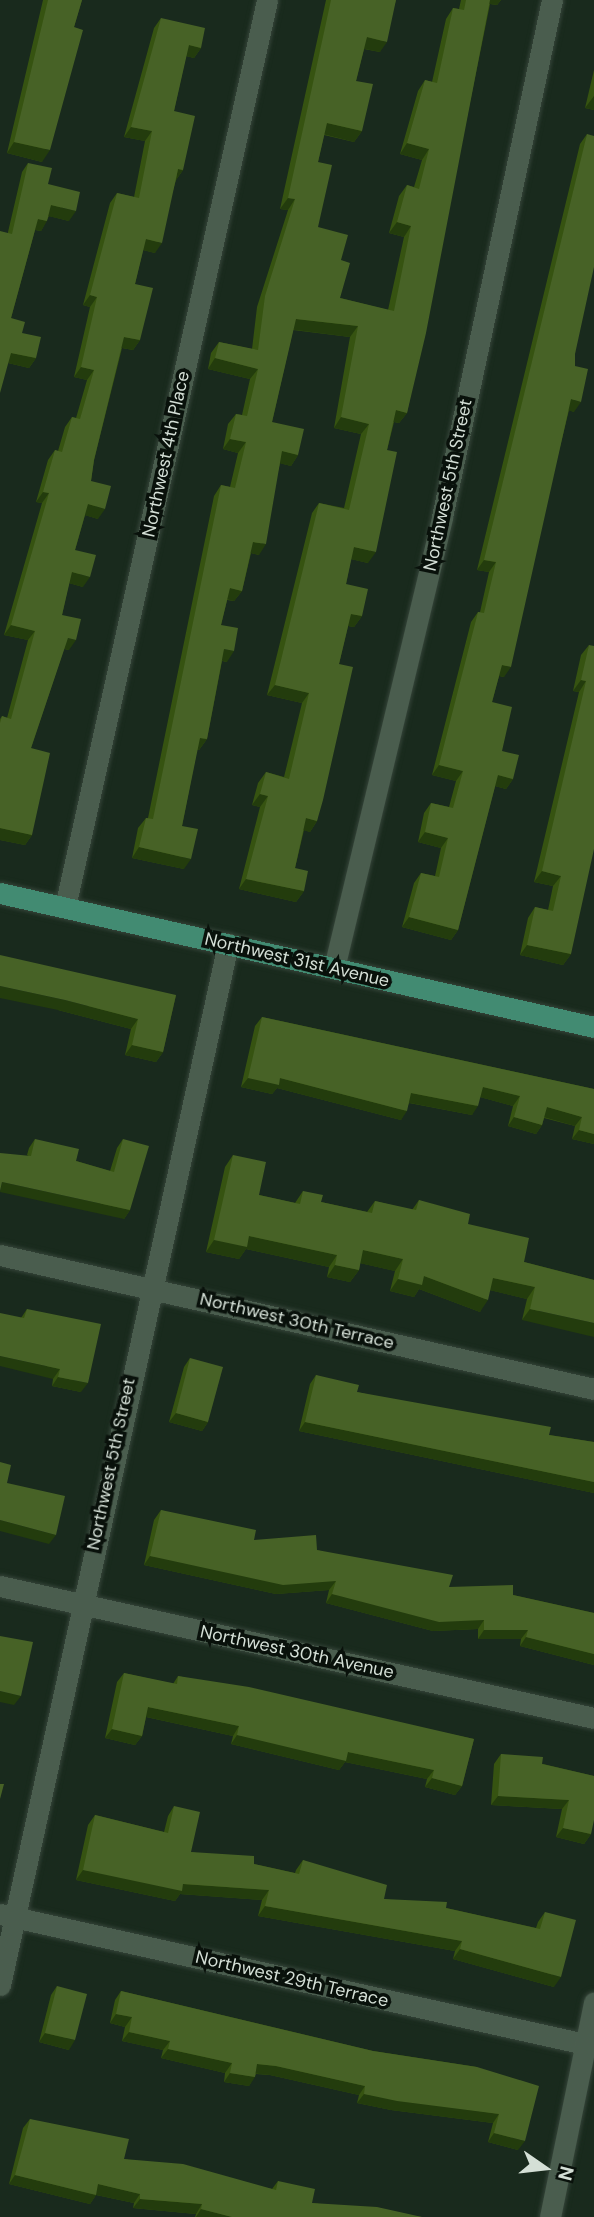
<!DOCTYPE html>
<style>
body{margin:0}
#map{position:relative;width:594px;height:2217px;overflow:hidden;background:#192a1d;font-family:"DM Sans",sans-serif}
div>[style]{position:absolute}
.roads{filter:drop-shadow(0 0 2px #354439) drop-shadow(0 0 2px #354439)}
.minor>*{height:21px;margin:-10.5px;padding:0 10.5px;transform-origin:10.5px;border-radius:10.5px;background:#4a5d4e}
.major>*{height:21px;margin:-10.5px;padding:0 10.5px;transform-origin:10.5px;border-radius:10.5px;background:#428b72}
.wall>*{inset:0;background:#365311}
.shaded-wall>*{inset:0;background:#233c0d}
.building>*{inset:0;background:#476226}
span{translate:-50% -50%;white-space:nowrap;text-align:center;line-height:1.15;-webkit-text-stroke:7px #09110b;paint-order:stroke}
.street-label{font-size:18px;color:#d4dfd6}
.north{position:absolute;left:510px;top:2133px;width:70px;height:70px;-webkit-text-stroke:5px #09110b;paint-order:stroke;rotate:104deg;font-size:19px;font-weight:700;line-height:28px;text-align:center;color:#d4dfd6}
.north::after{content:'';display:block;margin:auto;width:24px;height:32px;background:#d4dfd6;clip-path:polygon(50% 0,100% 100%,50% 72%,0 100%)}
</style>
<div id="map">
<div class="roads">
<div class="minor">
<div style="left:65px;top:907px;width:929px;rotate:-77.44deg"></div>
<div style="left:334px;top:968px;width:464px;rotate:-76.5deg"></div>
<div style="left:442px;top:517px;width:529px;rotate:-77.99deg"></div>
<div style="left:0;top:1255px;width:609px;rotate:12.71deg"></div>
<div style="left:0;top:1586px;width:608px;rotate:12.53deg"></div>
<div style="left:0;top:1914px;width:599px;rotate:12.53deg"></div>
<div style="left:0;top:1985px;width:1066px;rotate:-77.65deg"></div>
<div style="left:550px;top:2217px;width:219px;rotate:-78.4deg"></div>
</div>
<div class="major">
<div style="left:0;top:893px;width:609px;rotate:12.71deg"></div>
</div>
</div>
<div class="wall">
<div style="clip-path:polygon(43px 0,82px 0,74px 27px,42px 162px,7px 153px)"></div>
<div style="clip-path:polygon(326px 0,396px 0,380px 52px,364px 49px,356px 81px,362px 131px,354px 142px,324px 135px,318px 162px,318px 227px,341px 260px,340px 298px,388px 310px,404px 237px,389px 233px,399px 196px,407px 185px,414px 187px,422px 160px,400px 154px,418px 91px,425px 80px,432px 82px,446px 19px,453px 8px,459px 9px,461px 0,501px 0,497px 5px,490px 4px,407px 413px,399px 423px,394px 422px,387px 450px,368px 563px,351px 559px,346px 584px,362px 616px,354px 627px,348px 626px,339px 664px,317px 821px,310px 832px,304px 830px,295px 868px,304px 891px,296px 902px,239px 889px,260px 807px,252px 805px,258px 783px,266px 772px,284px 777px,302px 703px,267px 695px,312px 513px,319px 503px,344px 508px,361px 434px,334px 428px,350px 337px,293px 330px,272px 422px,298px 455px,291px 466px,280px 463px,259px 555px,251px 553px,242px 591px,234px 601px,227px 600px,221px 625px,227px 662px,222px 661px,207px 739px,199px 750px,197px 750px,182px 826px,184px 869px,132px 858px,138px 828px,146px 818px,148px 818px,214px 496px,221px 485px,230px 487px,238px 453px,223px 449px,228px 424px,236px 414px,242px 415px,250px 379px,208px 369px,211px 353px,219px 342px,252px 349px,257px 307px,288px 210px,280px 209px)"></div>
<div style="clip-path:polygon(161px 18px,201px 48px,194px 58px,186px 56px,174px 111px,183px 170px,176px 180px,155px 253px,143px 250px,135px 284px,140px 340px,133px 350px,122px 348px,94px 460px,91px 481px,98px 519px,85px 515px,75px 550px,83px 587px,69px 583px,62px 615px,69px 650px,64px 649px,31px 748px,32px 835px,25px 845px,0 840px,0 719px,2px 716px,7px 718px,28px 640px,4px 635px,42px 503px,36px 502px,48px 460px,55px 450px,58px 451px,65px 427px,72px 417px,76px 418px,87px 380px,74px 377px,90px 307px,83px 305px,110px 203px,117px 193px,134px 197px,145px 141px,124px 137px,154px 28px)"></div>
<div style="clip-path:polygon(594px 70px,594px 110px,585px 108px)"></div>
<div style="clip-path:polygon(587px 134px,575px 354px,574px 412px,569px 410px,504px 677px,499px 676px,492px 702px,502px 751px,513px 779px,506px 789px,495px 786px,458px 930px,451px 940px,402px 927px,414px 883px,421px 873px,435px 876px,441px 848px,418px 842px,424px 813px,431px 803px,449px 807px,456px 781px,432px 775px,471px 622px,478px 612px,480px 612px,489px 572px,477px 570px,580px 144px)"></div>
<div style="clip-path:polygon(28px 163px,48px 184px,69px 221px,49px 216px,41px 231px,35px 230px,11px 318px,22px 333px,36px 358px,29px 368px,8px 363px,8px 232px,22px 172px)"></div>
<div style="clip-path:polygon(589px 645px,571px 954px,563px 965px,520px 955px,528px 918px,535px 907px,548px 910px,553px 886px,534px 882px,579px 692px,573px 691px,581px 655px)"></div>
<div style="clip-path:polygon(176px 995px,163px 1052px,156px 1062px,125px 1055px,131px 1029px,58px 1010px)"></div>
<div style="clip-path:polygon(262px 1017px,594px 1089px,594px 1144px,572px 1139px,575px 1126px,544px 1118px,542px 1125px,536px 1134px,508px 1126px,513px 1106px,480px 1097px,472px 1115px,409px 1103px,401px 1120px,277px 1088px,272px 1094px,241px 1087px,255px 1026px)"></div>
<div style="clip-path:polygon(35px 1139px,76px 1161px,110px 1171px,117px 1148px,123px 1139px,130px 1210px,124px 1219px,27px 1155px,29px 1148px)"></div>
<div style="clip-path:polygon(233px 1155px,259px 1195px,295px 1203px,303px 1191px,321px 1202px,367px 1212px,375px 1201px,412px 1210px,419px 1200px,468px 1224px,524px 1262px,594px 1280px,522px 1320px,527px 1299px,490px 1290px,480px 1312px,419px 1289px,414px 1297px,390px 1291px,395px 1271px,360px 1263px,359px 1270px,350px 1282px,327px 1277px,329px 1267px,246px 1249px,239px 1259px,206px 1252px,225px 1167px)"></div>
<div style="clip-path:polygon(27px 1309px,81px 1392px,52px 1386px,53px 1379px,21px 1318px)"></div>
<div style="clip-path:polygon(190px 1358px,208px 1422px,202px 1431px,169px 1422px,184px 1367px)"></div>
<div style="clip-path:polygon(316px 1375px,357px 1392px,549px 1435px,594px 1442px,594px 1493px,299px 1431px,310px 1384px)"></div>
<div style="clip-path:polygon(161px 1510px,254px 1540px,317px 1550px,449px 1587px,513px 1595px,594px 1613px,594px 1665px,520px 1646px,521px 1639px,478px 1639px,478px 1629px,433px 1631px,326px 1603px,329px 1590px,276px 1594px,144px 1565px,154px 1520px)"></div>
<div style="clip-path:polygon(124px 1673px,173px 1684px,178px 1676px,474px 1739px,462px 1786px,455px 1795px,425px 1787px,427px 1779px,345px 1762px,339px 1770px,231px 1744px,233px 1736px,146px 1717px,142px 1736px,135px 1745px,105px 1738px,117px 1682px)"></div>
<div style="clip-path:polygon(501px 1754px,594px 1776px,591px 1834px,584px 1844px,556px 1837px,562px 1809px,491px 1805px,494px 1764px)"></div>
<div style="clip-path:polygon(174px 1806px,191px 1852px,254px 1864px,295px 1873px,296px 1870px,303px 1860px,384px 1899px,446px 1908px,536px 1928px,538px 1922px,545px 1912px,554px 1987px,453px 1959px,455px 1951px,258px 1916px,262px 1900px,180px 1894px,175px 1901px,76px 1880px,88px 1825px,95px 1815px,164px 1832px,168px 1816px)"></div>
<div style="clip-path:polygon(57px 1986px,69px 2050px,39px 2042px,51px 1995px)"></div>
<div style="clip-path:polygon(121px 1991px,373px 2051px,477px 2067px,518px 2150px,488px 2142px,493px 2123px,391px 2110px,357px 2103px,359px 2095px,270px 2075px,256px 2074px,249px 2086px,224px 2082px,225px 2073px,161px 2058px,163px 2050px,122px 2041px,125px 2027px,110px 2023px,115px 2000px)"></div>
<div style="clip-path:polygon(30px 2119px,124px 2159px,272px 2189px,278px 2181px,312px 2203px,422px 2217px,195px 2217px,196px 2214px,133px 2208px,134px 2203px,96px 2195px,90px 2204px,9px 2184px,23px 2128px)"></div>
</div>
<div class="shaded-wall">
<div style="clip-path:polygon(486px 0,501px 0,497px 5px,484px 3px)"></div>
<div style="clip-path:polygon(367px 37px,387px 42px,380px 52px,360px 48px)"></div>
<div style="clip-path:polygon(189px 45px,201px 48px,194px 58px,182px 55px)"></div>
<div style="clip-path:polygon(594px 96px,594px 110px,585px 108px)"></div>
<div style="clip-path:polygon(327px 123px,362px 131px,354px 142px,319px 133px)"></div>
<div style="clip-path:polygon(131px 127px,152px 131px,145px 141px,124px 137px)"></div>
<div style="clip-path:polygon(14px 142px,50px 150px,42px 162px,7px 153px)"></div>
<div style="clip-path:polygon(407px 143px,429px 149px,422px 160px,400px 154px)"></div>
<div style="clip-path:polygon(178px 169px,183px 170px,176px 180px)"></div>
<div style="clip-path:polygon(288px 198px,295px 199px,288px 210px,280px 209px)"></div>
<div style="clip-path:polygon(51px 205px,76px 211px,69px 221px,44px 215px)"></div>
<div style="clip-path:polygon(38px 219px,47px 221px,41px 231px,31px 229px)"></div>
<div style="clip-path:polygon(397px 222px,411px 226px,404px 237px,389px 233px)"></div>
<div style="clip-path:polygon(146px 239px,162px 243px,155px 253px,139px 249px)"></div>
<div style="clip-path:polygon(90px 295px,97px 297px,90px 307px,83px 305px)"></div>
<div style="clip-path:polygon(296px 319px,358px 326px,350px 337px,288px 329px)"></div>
<div style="clip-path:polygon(124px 337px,140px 340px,133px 350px,117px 347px)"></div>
<div style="clip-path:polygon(11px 353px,36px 358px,29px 368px,4px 362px)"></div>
<div style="clip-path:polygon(215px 358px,258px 369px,250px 379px,208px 369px)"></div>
<div style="clip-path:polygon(81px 367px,94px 370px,87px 380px,74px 377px)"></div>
<div style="clip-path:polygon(571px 399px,581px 402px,574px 412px,564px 409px)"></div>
<div style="clip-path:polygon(396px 410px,407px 413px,399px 423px,389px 421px)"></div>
<div style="clip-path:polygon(341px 417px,369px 424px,361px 434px,334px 428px)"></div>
<div style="clip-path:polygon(230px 439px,246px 442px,238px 453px,223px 449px)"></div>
<div style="clip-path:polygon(282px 451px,298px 455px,291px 466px,274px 462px)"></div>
<div style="clip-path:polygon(43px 492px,49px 493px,42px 503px,36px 502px)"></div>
<div style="clip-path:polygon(88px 504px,105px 509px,98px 519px,81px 514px)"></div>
<div style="clip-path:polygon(253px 542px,266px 544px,259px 555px,246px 552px)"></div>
<div style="clip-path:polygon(354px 547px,376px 552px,368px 563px,346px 558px)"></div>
<div style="clip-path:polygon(484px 560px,496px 562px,489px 572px,477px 570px)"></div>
<div style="clip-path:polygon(72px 572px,90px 577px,83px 587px,65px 582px)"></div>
<div style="clip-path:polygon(230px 588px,242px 591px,234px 601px,222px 598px)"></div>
<div style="clip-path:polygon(351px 614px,362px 616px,354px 627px,343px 625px)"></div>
<div style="clip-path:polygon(11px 625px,35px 631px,28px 640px,4px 635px)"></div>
<div style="clip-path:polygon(68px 638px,76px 640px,69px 650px,61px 648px)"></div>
<div style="clip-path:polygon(224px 649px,234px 651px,227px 662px,216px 659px)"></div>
<div style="clip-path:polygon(502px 665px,511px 667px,504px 677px,495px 675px)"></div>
<div style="clip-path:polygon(581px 680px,586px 681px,579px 692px,573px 691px)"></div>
<div style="clip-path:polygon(275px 685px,309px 693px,302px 703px,267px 695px)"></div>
<div style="clip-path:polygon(200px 738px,207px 739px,199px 750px,192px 749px)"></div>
<div style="clip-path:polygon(439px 765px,463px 771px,456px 781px,432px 775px)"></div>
<div style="clip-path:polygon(498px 775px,513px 779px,506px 789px,491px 785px)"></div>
<div style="clip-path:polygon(260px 794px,268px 796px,260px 807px,252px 805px)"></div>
<div style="clip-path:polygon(306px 818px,317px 821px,310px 832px,299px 829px)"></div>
<div style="clip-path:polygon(0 828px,32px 835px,25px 845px,0 840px)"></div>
<div style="clip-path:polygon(425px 832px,448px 838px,441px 848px,418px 842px)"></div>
<div style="clip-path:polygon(139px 847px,191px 859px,184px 869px,132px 858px)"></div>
<div style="clip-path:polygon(542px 871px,561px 876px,553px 886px,534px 882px)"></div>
<div style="clip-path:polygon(246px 879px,304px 891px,296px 902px,239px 889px)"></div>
<div style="clip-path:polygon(409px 917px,458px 930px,451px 940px,402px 927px)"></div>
<div style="clip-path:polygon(527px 945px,571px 954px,563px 965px,520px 955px)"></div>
<div style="clip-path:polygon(0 986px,65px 1000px,138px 1019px,131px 1029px,58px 1010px,0 998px)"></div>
<div style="clip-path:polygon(132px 1045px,163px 1052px,156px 1062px,125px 1055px)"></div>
<div style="clip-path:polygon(248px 1078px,280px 1078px,407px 1111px,401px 1120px,277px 1088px,272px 1094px,241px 1087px)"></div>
<div style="clip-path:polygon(483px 1087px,520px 1096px,513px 1106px,476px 1096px)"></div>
<div style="clip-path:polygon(411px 1093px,478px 1106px,472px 1115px,405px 1102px)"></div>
<div style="clip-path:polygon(547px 1107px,582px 1117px,575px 1126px,540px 1116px)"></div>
<div style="clip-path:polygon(514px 1117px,542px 1125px,536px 1134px,508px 1126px)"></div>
<div style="clip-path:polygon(579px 1130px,594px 1134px,594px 1144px,572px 1139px)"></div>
<div style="clip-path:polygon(2px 1182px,130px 1210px,124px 1219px,0 1192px)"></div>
<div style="clip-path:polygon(249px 1236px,337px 1255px,329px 1267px,246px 1249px,239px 1259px,206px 1252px,214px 1240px)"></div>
<div style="clip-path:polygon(363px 1250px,403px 1259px,395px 1271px,355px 1262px)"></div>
<div style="clip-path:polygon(335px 1265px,359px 1270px,350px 1282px,327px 1277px)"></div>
<div style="clip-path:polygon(424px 1276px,488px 1300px,480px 1312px,419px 1289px,414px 1297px,390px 1291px,398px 1279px)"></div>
<div style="clip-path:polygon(493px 1278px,535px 1287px,527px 1299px,485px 1289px)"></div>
<div style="clip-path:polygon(530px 1309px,594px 1323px,594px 1337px,522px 1320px)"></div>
<div style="clip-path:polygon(0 1356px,60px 1369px,53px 1379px,0 1366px)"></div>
<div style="clip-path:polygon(58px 1377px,88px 1383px,81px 1392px,52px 1386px)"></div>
<div style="clip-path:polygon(176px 1413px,208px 1422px,202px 1431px,169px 1422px)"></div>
<div style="clip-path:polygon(305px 1422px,594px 1482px,594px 1493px,299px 1431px)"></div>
<div style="clip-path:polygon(0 1520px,56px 1535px,49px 1544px,0 1531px)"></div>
<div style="clip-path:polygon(150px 1556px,336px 1581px,329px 1590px,276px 1594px,144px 1565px)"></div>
<div style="clip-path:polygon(332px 1594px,484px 1620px,478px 1629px,433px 1631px,326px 1603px)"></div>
<div style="clip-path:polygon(484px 1630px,528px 1630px,521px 1639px,478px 1639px)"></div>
<div style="clip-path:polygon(526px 1637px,594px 1654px,594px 1665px,520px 1646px)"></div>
<div style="clip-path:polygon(0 1691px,21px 1696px,14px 1705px,0 1702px)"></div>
<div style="clip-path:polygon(148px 1707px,239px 1726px,233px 1736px,142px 1716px)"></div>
<div style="clip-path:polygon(112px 1729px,142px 1736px,135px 1745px,105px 1738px)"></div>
<div style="clip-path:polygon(237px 1735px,348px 1752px,434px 1770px,427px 1779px,345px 1762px,339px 1770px,231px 1744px)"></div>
<div style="clip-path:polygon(432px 1778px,462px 1786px,455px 1795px,425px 1787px)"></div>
<div style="clip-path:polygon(498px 1796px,569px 1800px,562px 1809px,491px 1805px)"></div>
<div style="clip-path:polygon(563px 1828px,591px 1834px,584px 1844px,556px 1837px)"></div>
<div style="clip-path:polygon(83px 1870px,183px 1884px,269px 1890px,262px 1900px,180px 1894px,175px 1901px,76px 1880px)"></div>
<div style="clip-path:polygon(265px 1906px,462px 1941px,455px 1951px,258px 1916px)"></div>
<div style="clip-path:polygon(460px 1949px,561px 1977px,554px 1987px,453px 1959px)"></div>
<div style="clip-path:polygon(116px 2014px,132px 2017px,125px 2027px,110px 2023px)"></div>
<div style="clip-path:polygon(129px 2032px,170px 2041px,163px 2050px,122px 2041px)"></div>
<div style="clip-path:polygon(45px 2033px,75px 2040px,69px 2050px,39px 2042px)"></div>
<div style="clip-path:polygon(168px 2049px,232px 2063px,225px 2073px,161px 2058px)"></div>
<div style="clip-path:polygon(257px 2064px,276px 2066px,365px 2086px,359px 2095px,270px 2075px,250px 2073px)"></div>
<div style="clip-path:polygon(230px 2073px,255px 2077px,249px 2086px,224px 2082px)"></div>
<div style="clip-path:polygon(364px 2094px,499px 2114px,493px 2123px,391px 2110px,357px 2103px)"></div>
<div style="clip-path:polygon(494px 2133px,525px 2141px,518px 2150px,488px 2142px)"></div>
<div style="clip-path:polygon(15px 2175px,96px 2195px,90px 2204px,9px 2184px)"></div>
<div style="clip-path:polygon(98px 2184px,140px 2194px,134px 2203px,92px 2194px)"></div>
<div style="clip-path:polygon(140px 2199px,202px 2204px,196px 2214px,133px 2208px)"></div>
<div style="clip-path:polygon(201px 2209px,232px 2217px,196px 2217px)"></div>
</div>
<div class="building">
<div style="clip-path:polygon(48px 0,82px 0,74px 27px,83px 30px,50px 150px,14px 142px)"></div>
<div style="clip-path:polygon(331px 0,396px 0,387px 42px,367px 37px,356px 81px,373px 84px,362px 131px,327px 123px,318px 162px,332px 165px,318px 227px,348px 235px,341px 260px,350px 263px,340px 298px,394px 311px,411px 226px,397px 222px,407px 185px,419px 189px,429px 149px,407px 143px,425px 80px,437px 83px,453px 8px,464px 10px,466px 0,490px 0,426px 333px,407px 413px,396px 410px,387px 450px,397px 452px,376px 552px,354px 547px,346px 584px,368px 589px,362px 616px,351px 614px,339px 664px,353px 667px,323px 800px,317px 821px,306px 818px,295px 868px,308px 871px,304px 891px,246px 879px,268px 796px,260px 794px,266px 772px,289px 779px,309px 693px,275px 685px,319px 503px,349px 510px,369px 424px,341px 417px,358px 326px,296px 319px,272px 422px,304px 429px,298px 455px,282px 451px,266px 544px,253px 542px,242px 591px,230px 588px,221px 625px,238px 628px,234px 651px,224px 649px,207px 739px,200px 738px,182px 826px,198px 829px,191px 859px,139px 847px,146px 818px,153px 819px,221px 485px,235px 488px,246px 442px,230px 439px,236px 414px,247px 416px,258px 369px,215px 358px,219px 342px,258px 350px,265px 296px,295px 199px,288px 198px)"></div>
<div style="clip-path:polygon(161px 18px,205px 28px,201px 48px,189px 45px,174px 111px,195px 116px,183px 170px,178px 169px,162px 243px,146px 239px,135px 284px,153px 288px,140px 340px,124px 337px,94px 460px,91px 481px,111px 486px,105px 509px,88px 504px,75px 550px,96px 555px,90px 577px,72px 572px,62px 615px,81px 619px,76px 640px,68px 638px,31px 748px,50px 753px,32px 835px,0 828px,0 723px,2px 716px,11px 719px,35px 631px,11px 625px,49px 493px,43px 492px,55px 450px,62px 452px,72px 417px,80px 419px,94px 370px,81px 367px,97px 297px,90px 295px,117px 193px,139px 198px,152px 131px,131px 127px)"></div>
<div style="clip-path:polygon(587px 134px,594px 136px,594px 267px,575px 354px,575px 366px,588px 369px,581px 402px,571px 399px,511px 667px,502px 665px,492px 702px,512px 707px,502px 751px,519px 755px,513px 779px,498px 775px,458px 930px,409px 917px,421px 873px,439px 877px,448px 838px,425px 832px,431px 803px,453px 808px,463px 771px,439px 765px,478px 612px,484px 613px,496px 562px,484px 560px)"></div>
<div style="clip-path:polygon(28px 163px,52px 168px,48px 184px,80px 192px,76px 211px,51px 205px,47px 221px,38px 219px,11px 318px,25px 322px,22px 333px,41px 337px,36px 358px,11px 353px,0 393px,0 231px,12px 234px)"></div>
<div style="clip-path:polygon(589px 645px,594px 646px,594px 849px,571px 954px,527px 945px,535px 907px,553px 911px,561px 876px,542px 871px,586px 681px,581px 680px)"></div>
<div style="clip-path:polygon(0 955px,176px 995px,163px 1052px,132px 1045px,138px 1019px,65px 1000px,0 986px)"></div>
<div style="clip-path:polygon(262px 1017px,594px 1089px,594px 1134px,579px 1130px,582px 1117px,547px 1107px,542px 1125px,514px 1117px,520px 1096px,483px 1087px,478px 1106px,411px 1093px,407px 1111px,280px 1078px,279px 1085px,248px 1078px)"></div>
<div style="clip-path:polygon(35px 1139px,79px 1149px,76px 1161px,114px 1172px,123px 1139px,149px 1146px,130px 1210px,2px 1182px,0 1191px,0 1153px,31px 1156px)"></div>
<div style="clip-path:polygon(233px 1155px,266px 1162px,259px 1195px,300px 1204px,303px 1191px,323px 1195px,321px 1202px,372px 1213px,375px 1201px,416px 1210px,419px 1200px,470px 1214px,468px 1224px,529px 1238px,524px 1262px,594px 1280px,594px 1323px,530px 1309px,535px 1287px,493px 1278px,488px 1300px,424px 1276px,422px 1285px,398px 1279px,403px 1259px,363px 1250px,359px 1270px,335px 1265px,337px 1255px,249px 1236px,247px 1247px,214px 1240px)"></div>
<div style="clip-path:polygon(27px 1309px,101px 1324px,88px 1383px,58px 1377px,60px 1369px,0 1356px,0 1313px,24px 1318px)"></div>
<div style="clip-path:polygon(190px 1358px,223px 1367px,208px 1422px,176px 1413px)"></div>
<div style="clip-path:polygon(316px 1375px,359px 1385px,357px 1392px,551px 1427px,549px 1435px,594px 1442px,594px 1482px,305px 1422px)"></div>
<div style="clip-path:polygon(0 1462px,11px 1465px,7px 1483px,65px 1496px,56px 1535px,0 1520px)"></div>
<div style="clip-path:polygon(161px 1510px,256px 1530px,254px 1540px,316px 1535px,317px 1550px,453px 1575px,449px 1587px,513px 1585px,513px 1595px,594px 1613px,594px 1654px,526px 1637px,528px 1630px,484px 1630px,484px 1620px,439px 1622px,332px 1594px,336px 1581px,283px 1585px,150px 1556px)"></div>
<div style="clip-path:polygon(0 1636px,33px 1642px,21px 1696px,0 1691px)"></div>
<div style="clip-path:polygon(124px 1673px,177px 1684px,178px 1676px,249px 1687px,474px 1739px,462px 1786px,432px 1778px,434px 1770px,348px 1752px,346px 1761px,237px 1735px,239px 1726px,148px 1707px,142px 1736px,112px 1729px)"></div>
<div style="clip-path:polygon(501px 1754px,543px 1757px,542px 1764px,594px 1776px,594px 1820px,591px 1834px,563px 1828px,569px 1800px,498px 1796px)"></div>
<div style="clip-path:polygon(0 1784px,4px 1784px,0 1799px)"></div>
<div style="clip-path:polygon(174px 1806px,200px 1812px,191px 1852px,254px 1856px,254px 1864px,299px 1874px,303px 1860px,387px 1885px,384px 1899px,447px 1902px,446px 1908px,540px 1929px,545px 1912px,576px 1920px,561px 1977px,460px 1949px,462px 1941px,265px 1906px,269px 1890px,183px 1884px,182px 1891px,83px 1870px,95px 1815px,168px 1833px)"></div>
<div style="clip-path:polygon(57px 1986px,87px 1994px,75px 2040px,45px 2033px)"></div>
<div style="clip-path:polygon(121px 1991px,373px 2051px,477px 2067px,539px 2086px,525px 2141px,494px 2133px,499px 2114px,397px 2101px,364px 2094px,365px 2086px,276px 2066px,257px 2064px,255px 2077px,230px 2073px,232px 2063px,168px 2049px,170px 2041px,129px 2032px,132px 2017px,116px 2014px)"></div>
<div style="clip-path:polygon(30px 2119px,129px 2139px,124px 2159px,183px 2164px,276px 2190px,278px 2181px,315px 2189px,312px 2203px,377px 2207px,422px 2217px,232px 2217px,201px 2209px,202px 2204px,140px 2199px,140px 2194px,98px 2184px,96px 2195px,15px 2175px)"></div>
</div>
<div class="street-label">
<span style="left:166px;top:454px;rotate:-78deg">Northwest 4th Place</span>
<span style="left:448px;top:485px;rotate:-78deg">Northwest 5th Street</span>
<span style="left:297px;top:960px;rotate:13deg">Northwest 31st Avenue</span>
<span style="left:297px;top:1321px;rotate:13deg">Northwest 30th Terrace</span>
<span style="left:111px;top:1464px;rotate:-78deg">Northwest 5th Street</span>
<span style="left:297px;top:1652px;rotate:12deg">Northwest 30th Avenue</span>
<span style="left:292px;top:1979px;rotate:13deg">Northwest 29th Terrace</span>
</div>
<div class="north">N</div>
</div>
